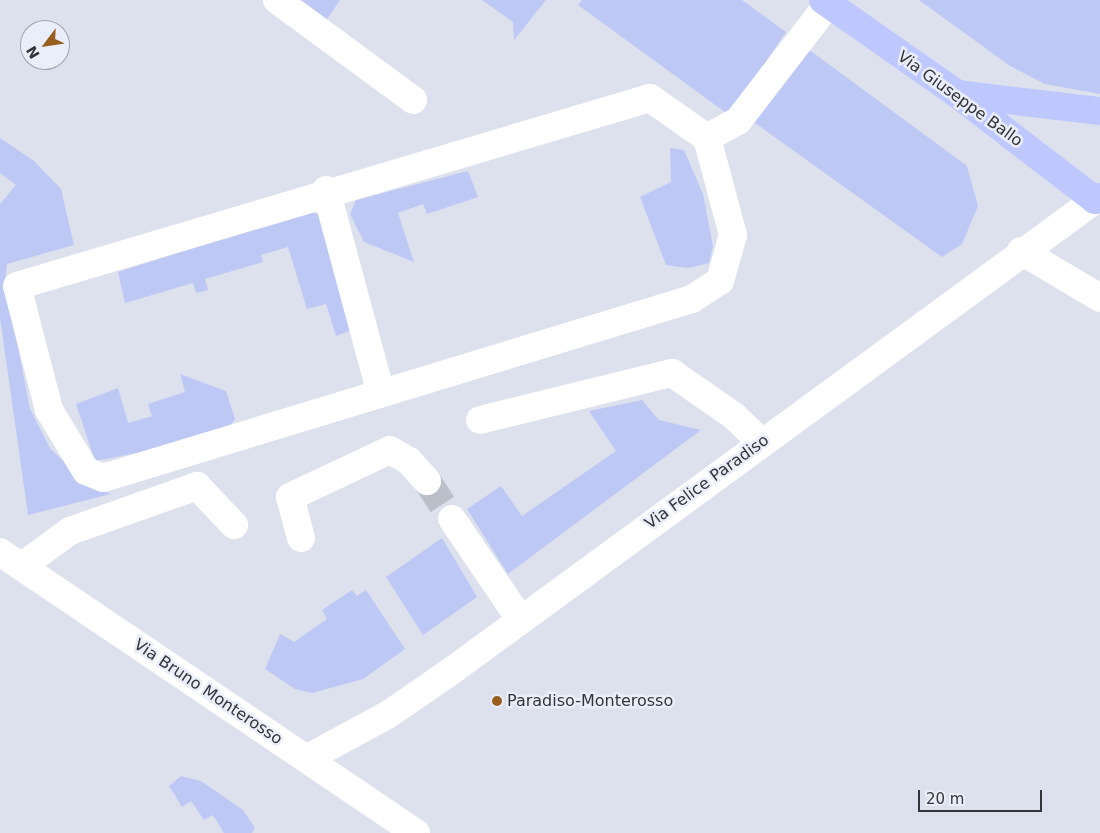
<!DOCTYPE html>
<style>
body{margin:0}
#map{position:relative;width:1100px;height:833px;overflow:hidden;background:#dde1ed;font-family:"DejaVu Sans",sans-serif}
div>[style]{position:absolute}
.green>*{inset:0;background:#bdc8f5}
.minor-tunnel>*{height:28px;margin-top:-14px;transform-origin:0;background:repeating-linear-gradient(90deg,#bbbfc9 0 28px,transparent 0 42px)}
.minor>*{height:28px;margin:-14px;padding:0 14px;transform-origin:14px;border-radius:14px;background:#fff}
.major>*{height:28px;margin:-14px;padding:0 14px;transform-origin:14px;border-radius:14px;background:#bec8fe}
.dots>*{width:14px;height:14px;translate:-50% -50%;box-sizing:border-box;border:2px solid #eaeefb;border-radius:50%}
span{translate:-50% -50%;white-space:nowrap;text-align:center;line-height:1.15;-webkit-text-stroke:5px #eaeefb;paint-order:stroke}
.street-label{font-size:16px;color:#34353a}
.poi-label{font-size:16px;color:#34353a}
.left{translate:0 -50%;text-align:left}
.north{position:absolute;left:20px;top:20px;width:50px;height:50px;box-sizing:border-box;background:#eaeefb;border:1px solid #a1a4ae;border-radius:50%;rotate:239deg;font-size:14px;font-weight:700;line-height:20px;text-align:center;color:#34353a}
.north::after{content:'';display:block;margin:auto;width:18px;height:22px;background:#985e1d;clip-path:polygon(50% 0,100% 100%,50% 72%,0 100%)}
.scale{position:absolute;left:918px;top:790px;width:124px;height:22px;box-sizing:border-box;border:2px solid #34353a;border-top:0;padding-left:6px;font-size:15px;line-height:18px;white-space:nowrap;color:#34353a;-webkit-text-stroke:4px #eaeefb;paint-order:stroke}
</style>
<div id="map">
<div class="green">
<div style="clip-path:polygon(292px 0,340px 0,323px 25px)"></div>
<div style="clip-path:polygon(482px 0,546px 0,514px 40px,513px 22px)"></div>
<div style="clip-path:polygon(582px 0,742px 0,786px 32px,729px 115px,578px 5px)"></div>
<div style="clip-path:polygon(919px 0,1100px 0,1100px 94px,1045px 84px,1010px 66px)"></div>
<div style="clip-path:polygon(804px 46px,967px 166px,978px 206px,962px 244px,942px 257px,751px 120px)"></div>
<div style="clip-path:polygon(0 138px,34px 161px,61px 189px,74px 245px,7px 264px,5px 281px,30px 409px,50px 448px,85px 483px,111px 494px,28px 515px,0 317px,0 204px,16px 185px,0 173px)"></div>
<div style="clip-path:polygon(670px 148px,684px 150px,703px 194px,713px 246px,709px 263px,688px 268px,666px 265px,640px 197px,671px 182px)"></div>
<div style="clip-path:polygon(468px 171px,478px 197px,427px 214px,423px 204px,398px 213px,414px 262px,364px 242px,350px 214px,356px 200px)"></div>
<div style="clip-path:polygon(309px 211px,319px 215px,354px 329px,336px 336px,326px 304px,307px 309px,288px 247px,261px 255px,263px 262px,205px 279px,208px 290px,196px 293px,193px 283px,125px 303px,118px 272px)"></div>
<div style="clip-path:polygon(180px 374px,226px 391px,235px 419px,229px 428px,163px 448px,95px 461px,76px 404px,118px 388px,128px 423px,152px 416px,148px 404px,185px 392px)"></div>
<div style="clip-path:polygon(642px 400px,659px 420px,701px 430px,508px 574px,467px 509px,501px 486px,522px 516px,616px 451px,589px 411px)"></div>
<div style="clip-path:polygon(442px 538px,477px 597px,423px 635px,386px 577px)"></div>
<div style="clip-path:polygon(352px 590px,357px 596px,366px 590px,405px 649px,363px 679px,312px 693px,295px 689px,265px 669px,280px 634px,294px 642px,327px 619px,322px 610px)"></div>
<div style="clip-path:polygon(181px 776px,201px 781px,243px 810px,255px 828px,252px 833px,224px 833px,213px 815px,204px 820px,191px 801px,182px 807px,169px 786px)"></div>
</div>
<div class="minor-tunnel">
<div style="left:427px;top:481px;width:45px;rotate:56.7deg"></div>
</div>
<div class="minor">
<div style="left:277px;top:0;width:169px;rotate:36.3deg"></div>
<div style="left:707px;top:138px;width:70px;rotate:-144.9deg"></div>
<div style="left:650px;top:98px;width:660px;rotate:163.46deg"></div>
<div style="left:17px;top:286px;width:128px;rotate:75.5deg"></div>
<div style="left:49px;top:410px;width:71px;rotate:58.8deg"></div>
<div style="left:86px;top:471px;width:18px;rotate:22deg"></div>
<div style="left:103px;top:478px;width:616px;rotate:-16.9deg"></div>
<div style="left:692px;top:299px;width:33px;rotate:-33deg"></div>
<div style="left:720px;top:281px;width:48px;rotate:-74.2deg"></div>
<div style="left:733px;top:235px;width:100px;rotate:-105deg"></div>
<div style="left:707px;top:138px;width:35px;rotate:-29deg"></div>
<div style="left:738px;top:121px;width:148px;rotate:-52.4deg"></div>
<div style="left:326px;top:190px;width:211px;rotate:74.9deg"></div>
<div style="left:1021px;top:251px;width:92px;rotate:30.7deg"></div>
<div style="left:480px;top:420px;width:198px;rotate:-13.8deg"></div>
<div style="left:672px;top:373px;width:75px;rotate:34.7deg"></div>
<div style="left:734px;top:416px;width:37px;rotate:44deg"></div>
<div style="left:452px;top:519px;width:121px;rotate:55.8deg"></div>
<div style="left:301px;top:538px;width:42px;rotate:-105deg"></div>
<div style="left:290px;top:497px;width:110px;rotate:-25.2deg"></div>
<div style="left:390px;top:450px;width:22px;rotate:30deg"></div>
<div style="left:409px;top:461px;width:27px;rotate:48deg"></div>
<div style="left:0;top:552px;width:502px;rotate:34.04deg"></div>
<div style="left:22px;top:566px;width:59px;rotate:-36.1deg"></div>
<div style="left:70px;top:531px;width:135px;rotate:-19.5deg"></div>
<div style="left:197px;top:486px;width:54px;rotate:46.5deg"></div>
<div style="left:308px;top:758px;width:92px;rotate:-28.5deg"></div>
<div style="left:389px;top:714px;width:74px;rotate:-34.5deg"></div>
<div style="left:450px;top:672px;width:799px;rotate:-36.2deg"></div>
</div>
<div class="major">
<div style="left:823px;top:0;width:164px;rotate:35deg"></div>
<div style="left:957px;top:94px;width:174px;rotate:37.5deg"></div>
<div style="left:1095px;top:200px;width:6px;rotate:-31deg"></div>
<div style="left:957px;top:94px;width:144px;rotate:6.8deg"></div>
</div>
<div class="dots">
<div style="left:497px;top:701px;background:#985e1d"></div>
</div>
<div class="street-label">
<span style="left:960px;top:99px;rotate:36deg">Via Giuseppe Ballo</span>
<span style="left:707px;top:482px;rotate:-36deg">Via Felice Paradiso</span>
<span style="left:208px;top:692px;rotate:34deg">Via Bruno Monterosso</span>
</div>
<div class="poi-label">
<span class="left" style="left:507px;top:701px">Paradiso-Monterosso</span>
</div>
<div class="north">N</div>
<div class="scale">20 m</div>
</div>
